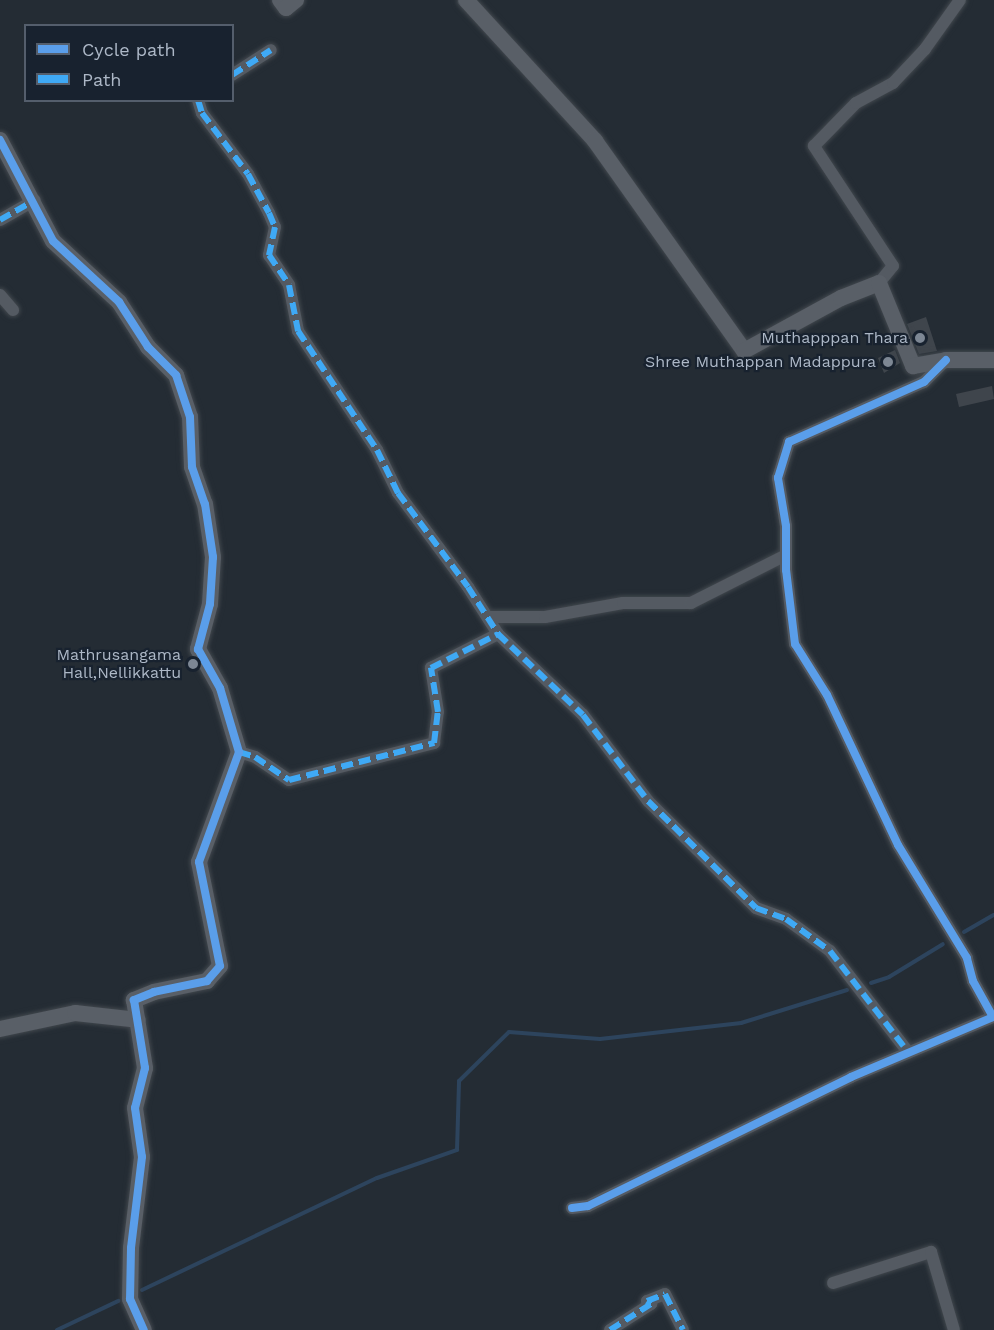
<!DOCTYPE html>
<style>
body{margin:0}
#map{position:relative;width:994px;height:1330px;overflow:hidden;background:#242c34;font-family:"Work Sans",sans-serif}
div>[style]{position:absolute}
.stream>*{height:4px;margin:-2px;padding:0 2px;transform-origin:2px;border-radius:2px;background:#2d445d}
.building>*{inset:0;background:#3f454c}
.roads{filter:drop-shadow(0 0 2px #41474d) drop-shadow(0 0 2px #41474d)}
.street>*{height:12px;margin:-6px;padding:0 6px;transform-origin:6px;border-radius:6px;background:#545a62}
.secondary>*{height:16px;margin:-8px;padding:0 8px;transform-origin:8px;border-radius:8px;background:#595f67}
.quiet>*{height:6px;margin-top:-3px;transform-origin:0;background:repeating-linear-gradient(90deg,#3fa9f5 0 12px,transparent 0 18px)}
.cycleway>*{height:8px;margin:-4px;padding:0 4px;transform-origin:4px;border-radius:4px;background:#5a9eea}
.dots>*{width:16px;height:16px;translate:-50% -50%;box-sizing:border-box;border:3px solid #18222f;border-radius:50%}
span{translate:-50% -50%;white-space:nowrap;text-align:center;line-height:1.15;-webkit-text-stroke:4.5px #18222f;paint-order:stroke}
.poi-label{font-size:16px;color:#adb8c7}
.right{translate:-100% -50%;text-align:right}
.legend{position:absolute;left:24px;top:24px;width:210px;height:78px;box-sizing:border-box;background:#18222f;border:2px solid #545e6c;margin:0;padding:8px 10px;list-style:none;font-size:18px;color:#adb8c7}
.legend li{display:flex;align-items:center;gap:12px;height:30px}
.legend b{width:30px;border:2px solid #545e6c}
</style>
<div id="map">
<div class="stream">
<div style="left:964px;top:932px;width:34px;rotate:-30deg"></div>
<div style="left:871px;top:983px;width:19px;rotate:-18deg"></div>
<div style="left:889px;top:977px;width:63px;rotate:-31.4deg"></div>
<div style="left:142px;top:1290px;width:260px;rotate:-25.5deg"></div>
<div style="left:377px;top:1178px;width:85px;rotate:-19.3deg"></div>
<div style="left:457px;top:1150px;width:69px;rotate:-88.3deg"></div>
<div style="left:459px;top:1081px;width:70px;rotate:-44.4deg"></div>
<div style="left:509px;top:1032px;width:91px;rotate:4.4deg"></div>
<div style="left:600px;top:1039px;width:142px;rotate:-6.5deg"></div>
<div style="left:741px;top:1023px;width:111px;rotate:-17.3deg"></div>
<div style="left:57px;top:1330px;width:68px;rotate:-25.4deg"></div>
</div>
<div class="building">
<div style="clip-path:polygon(926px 317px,937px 351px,919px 354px,907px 324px)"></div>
<div style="clip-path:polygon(895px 350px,900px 363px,884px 373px,878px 358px)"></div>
<div style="clip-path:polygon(992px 386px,994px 399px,959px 407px,956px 394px)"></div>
</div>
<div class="roads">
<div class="street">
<div style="left:232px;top:75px;width:46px;rotate:-32.7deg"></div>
<div style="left:198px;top:100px;width:14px;rotate:73deg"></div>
<div style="left:202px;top:113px;width:76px;rotate:53deg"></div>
<div style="left:248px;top:174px;width:44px;rotate:61.7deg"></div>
<div style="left:269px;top:213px;width:15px;rotate:67deg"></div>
<div style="left:275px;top:227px;width:29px;rotate:102deg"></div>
<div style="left:269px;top:255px;width:36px;rotate:56deg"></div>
<div style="left:289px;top:285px;width:47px;rotate:78.9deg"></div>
<div style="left:298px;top:331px;width:143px;rotate:56.4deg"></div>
<div style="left:377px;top:450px;width:48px;rotate:64deg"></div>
<div style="left:398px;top:493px;width:117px;rotate:53.3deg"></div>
<div style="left:468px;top:587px;width:56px;rotate:57.4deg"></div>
<div style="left:498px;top:634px;width:117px;rotate:43.6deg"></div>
<div style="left:583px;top:715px;width:108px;rotate:52.9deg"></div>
<div style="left:648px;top:801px;width:152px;rotate:44.7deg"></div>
<div style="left:756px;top:908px;width:32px;rotate:20deg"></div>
<div style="left:786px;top:919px;width:54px;rotate:36deg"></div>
<div style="left:830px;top:951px;width:128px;rotate:52.3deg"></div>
<div style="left:0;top:220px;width:40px;rotate:-29.7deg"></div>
<div style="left:879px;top:283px;width:22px;rotate:-51deg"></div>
<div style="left:893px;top:266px;width:144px;rotate:-123.4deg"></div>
<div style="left:814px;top:146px;width:60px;rotate:-45.7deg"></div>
<div style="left:856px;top:103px;width:42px;rotate:-28.4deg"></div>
<div style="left:893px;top:83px;width:47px;rotate:-46.7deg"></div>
<div style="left:925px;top:49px;width:60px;rotate:-54.5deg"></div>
<div style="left:0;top:295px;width:20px;rotate:49deg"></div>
<div style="left:488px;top:617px;width:57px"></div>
<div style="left:545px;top:617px;width:79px;rotate:-10.2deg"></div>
<div style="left:623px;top:603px;width:68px"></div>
<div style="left:691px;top:603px;width:106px;rotate:-26.8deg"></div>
<div style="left:239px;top:752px;width:17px;rotate:17deg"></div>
<div style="left:255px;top:757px;width:41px;rotate:34.1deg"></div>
<div style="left:289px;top:780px;width:150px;rotate:-14.3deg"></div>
<div style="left:434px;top:743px;width:31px;rotate:-83deg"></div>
<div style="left:438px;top:712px;width:45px;rotate:-99deg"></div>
<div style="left:431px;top:668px;width:75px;rotate:-26.9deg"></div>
<div style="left:572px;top:1208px;width:16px;rotate:-7deg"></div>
<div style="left:588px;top:1206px;width:293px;rotate:-26.1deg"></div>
<div style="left:851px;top:1077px;width:154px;rotate:-22.9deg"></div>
<div style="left:993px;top:1017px;width:41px;rotate:-119.1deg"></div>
<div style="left:973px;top:981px;width:24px;rotate:-105deg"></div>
<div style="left:967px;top:958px;width:132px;rotate:-121.4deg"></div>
<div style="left:898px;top:845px;width:166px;rotate:-115.3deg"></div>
<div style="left:827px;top:695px;width:60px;rotate:-122.1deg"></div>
<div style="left:795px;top:644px;width:75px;rotate:-96.9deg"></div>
<div style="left:786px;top:570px;width:44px;rotate:-90deg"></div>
<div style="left:786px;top:526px;width:49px;rotate:-99.5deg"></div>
<div style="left:778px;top:478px;width:38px;rotate:-73deg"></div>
<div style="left:789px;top:442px;width:148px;rotate:-24deg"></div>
<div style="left:924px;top:382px;width:31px;rotate:-45deg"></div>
<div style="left:833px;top:1283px;width:103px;rotate:-17.6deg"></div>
<div style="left:931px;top:1252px;width:81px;rotate:73.6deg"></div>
<div style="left:610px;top:1330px;width:49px;rotate:-32.4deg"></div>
<div style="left:651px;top:1304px;width:5px;rotate:-143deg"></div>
<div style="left:647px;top:1301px;width:19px;rotate:-21deg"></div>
<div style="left:665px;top:1294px;width:40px;rotate:63.4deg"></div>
</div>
<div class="secondary">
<div style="left:280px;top:0;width:10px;rotate:53deg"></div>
<div style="left:286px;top:8px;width:13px;rotate:-39deg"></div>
<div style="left:466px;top:0;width:191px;rotate:47.5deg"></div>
<div style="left:595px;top:141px;width:257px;rotate:54.6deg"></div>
<div style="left:744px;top:351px;width:111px;rotate:-28.7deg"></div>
<div style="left:841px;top:298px;width:41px;rotate:-21.5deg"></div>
<div style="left:879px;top:283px;width:90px;rotate:67.7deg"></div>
<div style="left:913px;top:366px;width:34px;rotate:-10deg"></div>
<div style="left:946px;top:360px;width:48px"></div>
<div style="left:0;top:140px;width:114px;rotate:62.3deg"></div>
<div style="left:53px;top:241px;width:90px;rotate:42.7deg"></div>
<div style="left:119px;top:302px;width:54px;rotate:57.2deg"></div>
<div style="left:148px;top:347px;width:40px;rotate:45deg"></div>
<div style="left:176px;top:375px;width:44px;rotate:71.6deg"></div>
<div style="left:190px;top:417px;width:50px;rotate:87.7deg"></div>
<div style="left:192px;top:467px;width:39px;rotate:71deg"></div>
<div style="left:205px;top:504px;width:54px;rotate:81.4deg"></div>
<div style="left:213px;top:557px;width:47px;rotate:93.7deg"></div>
<div style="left:210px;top:604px;width:47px;rotate:104.9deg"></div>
<div style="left:198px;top:649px;width:45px;rotate:60.6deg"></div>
<div style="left:220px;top:688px;width:67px;rotate:73.5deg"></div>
<div style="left:239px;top:752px;width:117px;rotate:110deg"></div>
<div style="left:199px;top:862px;width:106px;rotate:78.6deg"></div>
<div style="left:220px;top:966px;width:20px;rotate:131deg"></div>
<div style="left:207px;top:981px;width:54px;rotate:168.3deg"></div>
<div style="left:154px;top:992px;width:22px;rotate:158deg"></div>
<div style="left:134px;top:1000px;width:69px;rotate:80.8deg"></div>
<div style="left:145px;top:1068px;width:41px;rotate:104deg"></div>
<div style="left:135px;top:1108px;width:49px;rotate:81.9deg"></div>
<div style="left:142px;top:1157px;width:92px;rotate:96.9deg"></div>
<div style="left:131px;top:1248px;width:51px;rotate:91.1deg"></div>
<div style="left:130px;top:1299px;width:34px;rotate:66deg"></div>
<div style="left:0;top:1029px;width:77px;rotate:-12deg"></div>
<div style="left:75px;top:1013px;width:63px;rotate:6.3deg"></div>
</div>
</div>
<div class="quiet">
<div style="left:232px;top:75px;width:46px;rotate:-32.7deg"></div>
<div style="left:198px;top:100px;width:14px;rotate:73deg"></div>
<div style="left:202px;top:113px;width:76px;rotate:53deg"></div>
<div style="left:248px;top:174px;width:44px;rotate:61.7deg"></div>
<div style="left:269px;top:213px;width:15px;rotate:67deg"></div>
<div style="left:275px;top:227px;width:29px;rotate:102deg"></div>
<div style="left:269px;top:255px;width:36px;rotate:56deg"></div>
<div style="left:289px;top:285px;width:47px;rotate:78.9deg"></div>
<div style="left:298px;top:331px;width:143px;rotate:56.4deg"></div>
<div style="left:377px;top:450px;width:48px;rotate:64deg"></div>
<div style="left:398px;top:493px;width:117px;rotate:53.3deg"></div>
<div style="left:468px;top:587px;width:56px;rotate:57.4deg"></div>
<div style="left:498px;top:634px;width:117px;rotate:43.6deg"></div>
<div style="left:583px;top:715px;width:108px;rotate:52.9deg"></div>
<div style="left:648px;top:801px;width:152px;rotate:44.7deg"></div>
<div style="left:756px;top:908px;width:32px;rotate:20deg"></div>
<div style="left:786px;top:919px;width:54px;rotate:36deg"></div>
<div style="left:830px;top:951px;width:128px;rotate:52.3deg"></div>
<div style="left:0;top:220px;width:40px;rotate:-29.7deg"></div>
<div style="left:239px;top:752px;width:17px;rotate:17deg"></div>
<div style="left:255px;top:757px;width:41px;rotate:34.1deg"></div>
<div style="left:289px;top:780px;width:150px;rotate:-14.3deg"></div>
<div style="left:434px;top:743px;width:31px;rotate:-83deg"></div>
<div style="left:438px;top:712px;width:45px;rotate:-99deg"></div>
<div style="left:431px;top:668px;width:75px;rotate:-26.9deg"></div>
<div style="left:610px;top:1330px;width:49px;rotate:-32.4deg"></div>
<div style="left:651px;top:1304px;width:5px;rotate:-143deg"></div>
<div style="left:647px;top:1301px;width:19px;rotate:-21deg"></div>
<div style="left:665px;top:1294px;width:40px;rotate:63.4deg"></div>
</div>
<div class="cycleway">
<div style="left:0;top:140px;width:114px;rotate:62.3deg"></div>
<div style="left:53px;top:241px;width:90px;rotate:42.7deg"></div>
<div style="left:119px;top:302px;width:54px;rotate:57.2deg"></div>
<div style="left:148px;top:347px;width:40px;rotate:45deg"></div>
<div style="left:176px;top:375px;width:44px;rotate:71.6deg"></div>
<div style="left:190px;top:417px;width:50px;rotate:87.7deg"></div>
<div style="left:192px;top:467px;width:39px;rotate:71deg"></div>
<div style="left:205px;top:504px;width:54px;rotate:81.4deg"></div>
<div style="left:213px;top:557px;width:47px;rotate:93.7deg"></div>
<div style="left:210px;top:604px;width:47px;rotate:104.9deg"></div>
<div style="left:198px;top:649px;width:45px;rotate:60.6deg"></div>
<div style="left:220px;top:688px;width:67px;rotate:73.5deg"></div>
<div style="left:239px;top:752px;width:117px;rotate:110deg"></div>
<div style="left:199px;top:862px;width:106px;rotate:78.6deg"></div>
<div style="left:220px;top:966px;width:20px;rotate:131deg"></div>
<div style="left:207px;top:981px;width:54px;rotate:168.3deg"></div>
<div style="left:154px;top:992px;width:22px;rotate:158deg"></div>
<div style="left:134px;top:1000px;width:69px;rotate:80.8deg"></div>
<div style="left:145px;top:1068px;width:41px;rotate:104deg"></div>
<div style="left:135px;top:1108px;width:49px;rotate:81.9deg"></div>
<div style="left:142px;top:1157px;width:92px;rotate:96.9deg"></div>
<div style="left:131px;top:1248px;width:51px;rotate:91.1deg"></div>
<div style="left:130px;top:1299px;width:34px;rotate:66deg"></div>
<div style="left:572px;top:1208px;width:16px;rotate:-7deg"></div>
<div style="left:588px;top:1206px;width:293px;rotate:-26.1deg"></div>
<div style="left:851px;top:1077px;width:154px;rotate:-22.9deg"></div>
<div style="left:993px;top:1017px;width:41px;rotate:-119.1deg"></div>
<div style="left:973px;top:981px;width:24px;rotate:-105deg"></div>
<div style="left:967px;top:958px;width:132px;rotate:-121.4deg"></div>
<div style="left:898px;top:845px;width:166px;rotate:-115.3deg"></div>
<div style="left:827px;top:695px;width:60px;rotate:-122.1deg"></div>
<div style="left:795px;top:644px;width:75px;rotate:-96.9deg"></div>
<div style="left:786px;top:570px;width:44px;rotate:-90deg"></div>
<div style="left:786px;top:526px;width:49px;rotate:-99.5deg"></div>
<div style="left:778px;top:478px;width:38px;rotate:-73deg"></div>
<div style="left:789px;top:442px;width:148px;rotate:-24deg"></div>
<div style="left:924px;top:382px;width:31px;rotate:-45deg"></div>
</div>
<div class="dots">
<div style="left:920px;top:338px;background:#7d8794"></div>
<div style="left:888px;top:362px;background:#7d8794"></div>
<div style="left:193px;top:664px;background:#7d8794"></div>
</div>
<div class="poi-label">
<span class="right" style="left:908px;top:338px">Muthapppan Thara</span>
<span class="right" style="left:876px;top:362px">Shree Muthappan Madappura</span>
<span class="right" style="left:181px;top:664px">Mathrusangama<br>Hall,Nellikkattu</span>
</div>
<ul class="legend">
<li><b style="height:8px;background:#5a9eea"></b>Cycle path</li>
<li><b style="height:8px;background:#3fa9f5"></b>Path</li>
</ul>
</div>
